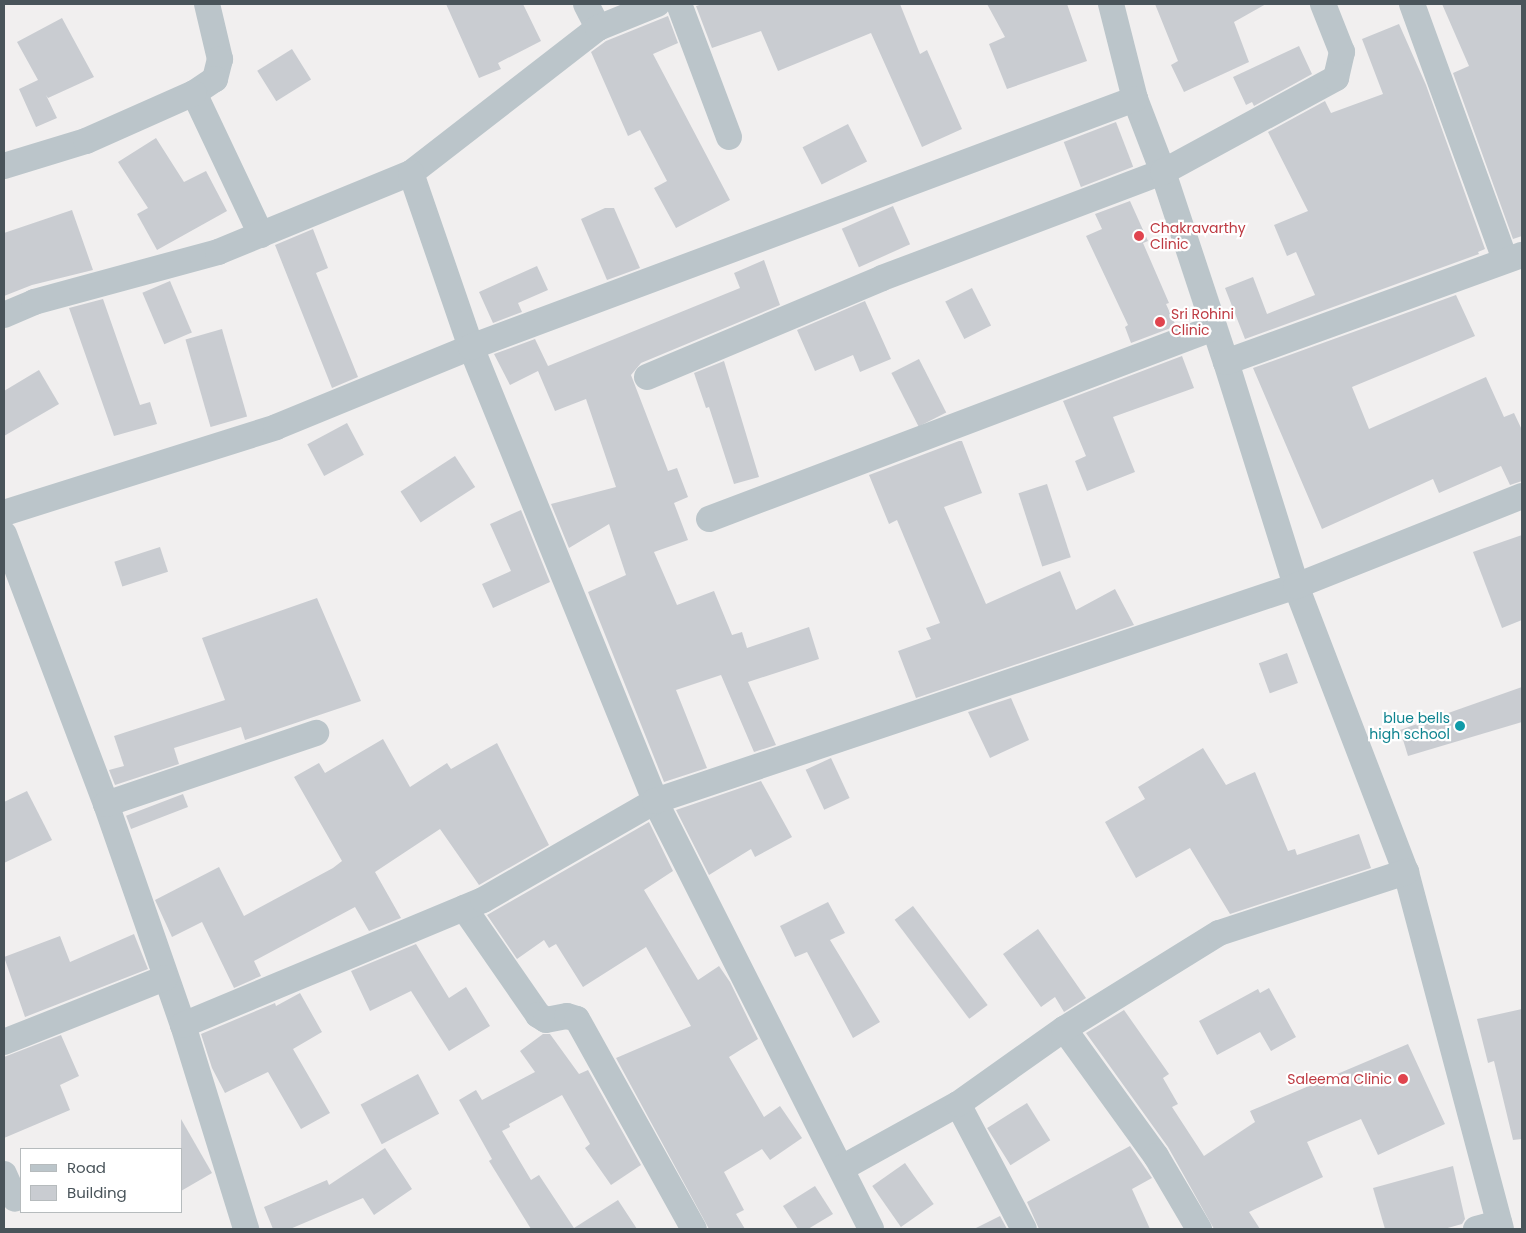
<!DOCTYPE html>
<html>
<head>
<meta charset="utf-8">
<style>
	body { margin:0 }
	#map { position:relative; width:1526px; height:1233px; overflow:hidden; background:#f1efef; font-family:Poppins,sans-serif }
	div>[style] { position:absolute }
	[style*='--x'] { left:calc(var(--x)*1px); top:calc(var(--y)*1px); width:calc(var(--w)*1px); rotate:calc(var(--a)*1deg) }
	.building>* { inset:0; background:#c9ccd1; transform-origin:0 0 }
	.minor>* { height:26px; margin:-13px; padding:0 13px; transform-origin:13px; border-radius:13px; background:#bbc5ca }
	.dots>* { width:14px; height:14px; translate:-50% -50%; box-sizing:border-box; border:2px solid #fff; border-radius:50% }
	span { translate:-50% -50%; white-space:nowrap; text-align:center; line-height:1.15; -webkit-text-stroke:4.5px #fff; paint-order:stroke }
	.health-label { font-size:14px; color:#be3a42 }
	.left { translate:0 -50%; text-align:left }
	.right { translate:-100% -50%; text-align:right }
	.culture-label { font-size:14px; color:#0d838f }
	.frame { position:absolute; inset:0; border:5px solid #49545a; pointer-events:none }
	.legend { position:absolute; left:20px; top:1148px; width:162px; height:65px; box-sizing:border-box; background:#fff; border:1px solid #b6bbbd; margin:0; padding:6px 9px; list-style:none; font-size:15px; color:#49545a }
	.legend li { display:flex; align-items:center; gap:10px; height:25px }
	.legend b { width:25px; border:1px solid #b6bbbd }
</style>
</head>
<body>
<div id="map">
	<div class="building">
		<i style="clip-path:polygon(446px 4px,523px 4px,541px 41px,498px 63px,501px 69px,479px 78px)"></i>
		<i style="clip-path:polygon(703px 4px,900px 4px,920px 54px,927px 50px,962px 129px,922px 147px,871px 33px,778px 71px,761px 31px,712px 48px,696px 6px)"></i>
		<i style="clip-path:polygon(987px 4px,1067px 4px,1087px 61px,1007px 89px,989px 44px,1005px 37px)"></i>
		<i style="clip-path:polygon(1155px 4px,1266px 4px,1234px 22px,1249px 62px,1184px 92px,1171px 65px,1178px 61px)"></i>
		<i style="clip-path:polygon(1442px 4px,1522px 4px,1522px 236px,1513px 239px,1453px 73px,1469px 66px)"></i>
		<i style="clip-path:polygon(668px 16px,678px 43px,653px 54px,730px 200px,676px 228px,654px 188px,667px 181px,640px 130px,628px 136px,591px 52px,606px 41px)"></i>
		<i style="clip-path:polygon(62px 18px,94px 77px,48px 98px,46px 95px,57px 118px,36px 127px,19px 89px,38px 80px,17px 42px)"></i>
		<i style="clip-path:polygon(1399px 24px,1426px 85px,1485px 249px,1478px 252px,1479px 254px,1245px 339px,1225px 288px,1253px 277px,1267px 314px,1315px 295px,1296px 252px,1287px 256px,1274px 225px,1308px 211px,1268px 132px,1325px 101px,1331px 113px,1383px 94px,1362px 39px)"></i>
		<i style="clip-path:polygon(1299px 46px,1312px 74px,1254px 106px,1252px 102px,1246px 105px,1233px 77px)"></i>
		<i style="left:292px;top:49px;width:36px;height:41px;rotate:58deg"></i>
		<i style="left:1116px;top:122px;width:48px;height:56px;rotate:69deg"></i>
		<i style="left:848px;top:124px;width:42px;height:51px;rotate:63deg"></i>
		<i style="clip-path:polygon(156px 138px,184px 182px,206px 171px,227px 211px,157px 250px,137px 214px,148px 208px,118px 162px)"></i>
		<i style="clip-path:polygon(1130px 201px,1148px 241px,1143px 243px,1169px 303px,1166px 304px,1176px 326px,1131px 343px,1125px 327px,1128px 325px,1086px 236px,1102px 229px,1095px 214px)"></i>
		<i style="left:893px;top:206px;width:42px;height:56px;rotate:66deg"></i>
		<i style="clip-path:polygon(605px 208px,614px 208px,640px 268px,607px 280px,581px 219px)"></i>
		<i style="clip-path:polygon(72px 210px,93px 270px,32px 285px,4px 296px,4px 233px)"></i>
		<i style="clip-path:polygon(313px 229px,328px 268px,316px 273px,358px 377px,332px 388px,275px 245px)"></i>
		<i style="clip-path:polygon(764px 260px,780px 305px,641px 363px,631px 375px,668px 471px,677px 468px,688px 497px,674px 503px,688px 540px,654px 552px,677px 605px,714px 591px,732px 635px,742px 632px,747px 648px,809px 627px,819px 659px,748px 682px,776px 745px,754px 752px,721px 675px,676px 690px,707px 768px,664px 782px,588px 592px,626px 575px,609px 524px,569px 548px,551px 504px,616px 487px,586px 399px,555px 411px,538px 371px,510px 385px,494px 354px,535px 339px,548px 366px,740px 288px,734px 273px)"></i>
		<i style="clip-path:polygon(537px 266px,548px 290px,518px 303px,522px 312px,493px 323px,479px 292px)"></i>
		<i style="left:170px;top:281px;width:56px;height:30px;rotate:67deg"></i>
		<i style="left:972px;top:288px;width:42px;height:30px;rotate:63deg"></i>
		<i style="clip-path:polygon(1456px 295px,1475px 336px,1352px 387px,1369px 429px,1486px 377px,1504px 417px,1514px 413px,1522px 430px,1522px 481px,1510px 485px,1501px 466px,1439px 493px,1433px 479px,1322px 529px,1253px 368px)"></i>
		<i style="clip-path:polygon(103px 299px,140px 405px,150px 402px,157px 424px,114px 436px,69px 308px)"></i>
		<i style="clip-path:polygon(865px 301px,891px 359px,860px 372px,853px 355px,815px 371px,797px 330px)"></i>
		<i style="left:222px;top:329px;width:91px;height:38px;rotate:74deg"></i>
		<i style="clip-path:polygon(1182px 356px,1194px 388px,1113px 417px,1135px 472px,1087px 491px,1075px 461px,1086px 456px,1063px 401px)"></i>
		<i style="left:919px;top:359px;width:60px;height:31px;rotate:63deg"></i>
		<i style="clip-path:polygon(724px 361px,759px 477px,734px 484px,709px 407px,706px 408px,694px 373px)"></i>
		<i style="clip-path:polygon(39px 370px,59px 404px,4px 436px,4px 391px)"></i>
		<i style="left:347px;top:423px;width:36px;height:45px;rotate:62deg"></i>
		<i style="clip-path:polygon(959px 441px,962px 441px,982px 493px,944px 507px,986px 604px,1060px 571px,1076px 610px,1115px 589px,1134px 625px,916px 698px,898px 651px,931px 639px,926px 628px,940px 623px,897px 520px,889px 524px,869px 475px)"></i>
		<i style="left:455px;top:456px;width:37px;height:65px;rotate:57deg"></i>
		<i style="left:1047px;top:484px;width:77px;height:30px;rotate:72deg"></i>
		<i style="clip-path:polygon(521px 510px,550px 582px,493px 608px,482px 584px,511px 571px,490px 524px)"></i>
		<i style="clip-path:polygon(1522px 535px,1522px 620px,1502px 628px,1473px 552px)"></i>
		<i style="left:160px;top:547px;width:26px;height:48px;rotate:72deg"></i>
		<i style="clip-path:polygon(317px 598px,361px 701px,245px 740px,241px 727px,174px 748px,179px 764px,115px 785px,109px 770px,124px 766px,114px 736px,225px 700px,202px 638px)"></i>
		<i style="left:1287px;top:653px;width:32px;height:30px;rotate:70deg"></i>
		<i style="clip-path:polygon(1522px 687px,1522px 722px,1408px 756px,1400px 730px)"></i>
		<i style="clip-path:polygon(1011px 698px,1029px 740px,990px 758px,968px 712px)"></i>
		<i style="clip-path:polygon(383px 739px,410px 787px,447px 763px,451px 769px,497px 743px,549px 845px,479px 885px,440px 829px,375px 872px,401px 918px,369px 931px,355px 907px,254px 961px,261px 976px,234px 988px,202px 922px,172px 937px,155px 900px,219px 867px,244px 916px,333px 868px,342px 861px,294px 777px,319px 763px,325px 773px)"></i>
		<i style="clip-path:polygon(1203px 748px,1226px 785px,1255px 772px,1288px 851px,1295px 849px,1297px 855px,1359px 834px,1371px 868px,1230px 914px,1190px 848px,1136px 878px,1105px 822px,1145px 799px,1138px 787px)"></i>
		<i style="left:831px;top:758px;width:44px;height:28px;rotate:65deg"></i>
		<i style="clip-path:polygon(761px 781px,792px 837px,755px 857px,751px 849px,709px 875px,676px 810px)"></i>
		<i style="clip-path:polygon(27px 791px,52px 840px,4px 863px,4px 802px)"></i>
		<i style="left:183px;top:794px;width:14px;height:61px;rotate:69deg"></i>
		<i style="clip-path:polygon(649px 822px,673px 871px,644px 890px,698px 980px,719px 966px,730px 982px,758px 1039px,729px 1057px,764px 1117px,780px 1106px,802px 1138px,770px 1160px,762px 1149px,724px 1172px,744px 1210px,736px 1214px,745px 1229px,709px 1229px,616px 1058px,691px 1026px,646px 947px,583px 987px,556px 944px,549px 948px,544px 940px,517px 959px,487px 915px)"></i>
		<i style="clip-path:polygon(828px 902px,845px 933px,830px 940px,880px 1022px,853px 1038px,807px 952px,795px 957px,780px 926px)"></i>
		<i style="left:913px;top:906px;width:124px;height:23px;rotate:53deg"></i>
		<i style="clip-path:polygon(1038px 929px,1086px 998px,1064px 1012px,1055px 997px,1041px 1007px,1003px 954px)"></i>
		<i style="clip-path:polygon(134px 934px,148px 969px,25px 1017px,4px 957px,60px 936px,70px 962px)"></i>
		<i style="clip-path:polygon(416px 944px,449px 998px,466px 987px,490px 1026px,449px 1051px,411px 991px,370px 1011px,351px 971px)"></i>
		<i style="clip-path:polygon(1269px 988px,1296px 1037px,1271px 1051px,1260px 1032px,1217px 1055px,1199px 1021px,1258px 989px,1260px 993px)"></i>
		<i style="clip-path:polygon(300px 993px,322px 1032px,293px 1049px,330px 1113px,301px 1129px,268px 1072px,225px 1093px,212px 1068px,201px 1034px,275px 1003px,276px 1006px)"></i>
		<i style="clip-path:polygon(1522px 1009px,1522px 1139px,1513px 1140px,1494px 1061px,1488px 1063px,1477px 1019px)"></i>
		<i style="clip-path:polygon(1124px 1010px,1169px 1074px,1163px 1078px,1178px 1104px,1172px 1107px,1204px 1156px,1255px 1122px,1250px 1111px,1408px 1044px,1445px 1124px,1378px 1155px,1361px 1119px,1307px 1142px,1323px 1177px,1249px 1212px,1260px 1229px,1214px 1229px,1168px 1147px,1086px 1033px)"></i>
		<i style="clip-path:polygon(543px 1034px,550px 1034px,579px 1074px,588px 1070px,641px 1165px,611px 1185px,585px 1148px,590px 1144px,562px 1095px,509px 1124px,510px 1127px,502px 1131px,531px 1180px,539px 1175px,574px 1228px,618px 1200px,637px 1229px,531px 1229px,489px 1161px,492px 1159px,459px 1100px,476px 1090px,482px 1100px,535px 1072px,520px 1051px)"></i>
		<i style="clip-path:polygon(61px 1035px,79px 1076px,60px 1085px,70px 1110px,4px 1138px,4px 1057px)"></i>
		<i style="left:418px;top:1074px;width:45px;height:65px;rotate:62deg"></i>
		<i style="left:1027px;top:1103px;width:44px;height:47px;rotate:58deg"></i>
		<i style="clip-path:polygon(181px 1119px,212px 1173px,181px 1191px)"></i>
		<i style="clip-path:polygon(1130px 1146px,1152px 1178px,1132px 1189px,1150px 1229px,1039px 1229px,1027px 1202px)"></i>
		<i style="clip-path:polygon(385px 1148px,412px 1189px,374px 1215px,363px 1198px,290px 1229px,273px 1229px,264px 1207px,327px 1180px,329px 1185px)"></i>
		<i style="left:905px;top:1163px;width:50px;height:40px;rotate:55deg"></i>
		<i style="clip-path:polygon(1453px 1166px,1465px 1219px,1462px 1224px,1444px 1229px,1385px 1229px,1373px 1188px)"></i>
		<i style="clip-path:polygon(815px 1186px,833px 1214px,808px 1229px,798px 1229px,783px 1206px)"></i>
		<i style="clip-path:polygon(1000px 1216px,1007px 1229px,974px 1229px)"></i>
	</div>
	<div class="minor">
		<i style="--x:207;--y:4;--w:57;--a:76.7"></i>
		<i style="--x:220;--y:59;--w:21;--a:104"></i>
		<i style="--x:215;--y:79;--w:25;--a:146"></i>
		<i style="--x:194;--y:93;--w:157;--a:64.7"></i>
		<i style="--x:586;--y:4;--w:27;--a:63"></i>
		<i style="--x:679;--y:4;--w:142;--a:69.4"></i>
		<i style="--x:1111;--y:4;--w:98;--a:75.8"></i>
		<i style="--x:1135;--y:99;--w:78;--a:69"></i>
		<i style="--x:1163;--y:172;--w:200;--a:71.7"></i>
		<i style="--x:1226;--y:362;--w:235;--a:72.6"></i>
		<i style="--x:1296;--y:586;--w:306;--a:69"></i>
		<i style="--x:1406;--y:872;--w:369;--a:75.1"></i>
		<i style="--x:1412;--y:4;--w:272;--a:70"></i>
		<i style="--x:4;--y:166;--w:86;--a:-17"></i>
		<i style="--x:86;--y:141;--w:118;--a:-24"></i>
		<i style="--x:411;--y:173;--w:237;--a:-37.8"></i>
		<i style="--x:598;--y:28;--w:64;--a:-22.1"></i>
		<i style="--x:4;--y:315;--w:33;--a:-23"></i>
		<i style="--x:34;--y:302;--w:191;--a:-15.2"></i>
		<i style="--x:218;--y:252;--w:209;--a:-22.3"></i>
		<i style="--x:411;--y:173;--w:184;--a:71"></i>
		<i style="--x:471;--y:347;--w:490;--a:67.9"></i>
		<i style="--x:655;--y:801;--w:479;--a:63.2"></i>
		<i style="--x:1226;--y:362;--w:315;--a:-19.9"></i>
		<i style="--x:647;--y:377;--w:255;--a:-22.8"></i>
		<i style="--x:882;--y:278;--w:300;--a:-20.7"></i>
		<i style="--x:1163;--y:172;--w:197;--a:-28.5"></i>
		<i style="--x:1336;--y:78;--w:27;--a:-77"></i>
		<i style="--x:1342;--y:52;--w:52;--a:-111.6"></i>
		<i style="--x:4;--y:513;--w:285;--a:-17.5"></i>
		<i style="--x:276;--y:427;--w:211;--a:-22.3"></i>
		<i style="--x:471;--y:347;--w:709;--a:-20.48"></i>
		<i style="--x:709;--y:519;--w:540;--a:-20.72"></i>
		<i style="--x:4;--y:534;--w:289;--a:69.3"></i>
		<i style="--x:106;--y:804;--w:234;--a:70.8"></i>
		<i style="--x:183;--y:1025;--w:214;--a:72.8"></i>
		<i style="--x:106;--y:804;--w:222;--a:-18.7"></i>
		<i style="--x:464;--y:908;--w:130;--a:55.3"></i>
		<i style="--x:538;--y:1015;--w:9;--a:32"></i>
		<i style="--x:546;--y:1020;--w:21;--a:-11"></i>
		<i style="--x:567;--y:1016;--w:10;--a:17"></i>
		<i style="--x:577;--y:1019;--w:240;--a:60.9"></i>
		<i style="--x:183;--y:1025;--w:325;--a:-22.6"></i>
		<i style="--x:483;--y:900;--w:198;--a:-29.9"></i>
		<i style="--x:655;--y:801;--w:676;--a:-18.54"></i>
		<i style="--x:1296;--y:586;--w:243;--a:-21.7"></i>
		<i style="--x:1064;--y:1029;--w:157;--a:54.1"></i>
		<i style="--x:1156;--y:1156;--w:85;--a:59.5"></i>
		<i style="--x:4;--y:1042;--w:173;--a:-21.7"></i>
		<i style="--x:958;--y:1104;--w:141;--a:62.2"></i>
		<i style="--x:842;--y:1168;--w:132;--a:-28.9"></i>
		<i style="--x:958;--y:1104;--w:130;--a:-35.3"></i>
		<i style="--x:1064;--y:1029;--w:182;--a:-31.8"></i>
		<i style="--x:1219;--y:933;--w:197;--a:-18.1"></i>
		<i style="--x:4;--y:1174;--w:27;--a:66"></i>
		<i style="--x:1476;--y:1229;--w:24;--a:-15"></i>
	</div>
	<div class="dots">
		<i style="left:1139px;top:236px;background:#e0444e"></i>
		<i style="left:1160px;top:322px;background:#e0444e"></i>
		<i style="left:1460px;top:726px;background:#0f9aa8"></i>
		<i style="left:1403px;top:1079px;background:#e0444e"></i>
	</div>
	<div class="health-label">
		<span class="left" style="left:1150px;top:236px">Chakravarthy<br>Clinic</span>
		<span class="left" style="left:1171px;top:322px">Sri Rohini<br>Clinic</span>
		<span class="right" style="left:1392px;top:1079px">Saleema Clinic</span>
	</div>
	<div class="culture-label">
		<span class="right" style="left:1450px;top:726px">blue bells<br>high school</span>
	</div>
	<div class="frame"></div>
	<ul class="legend">
	<li><b style="height:6px;background:#bbc5ca"></b>Road</li>
	<li><b style="height:14px;background:#c9ccd1"></b>Building</li>
	</ul>
</div>
</body>
</html>
